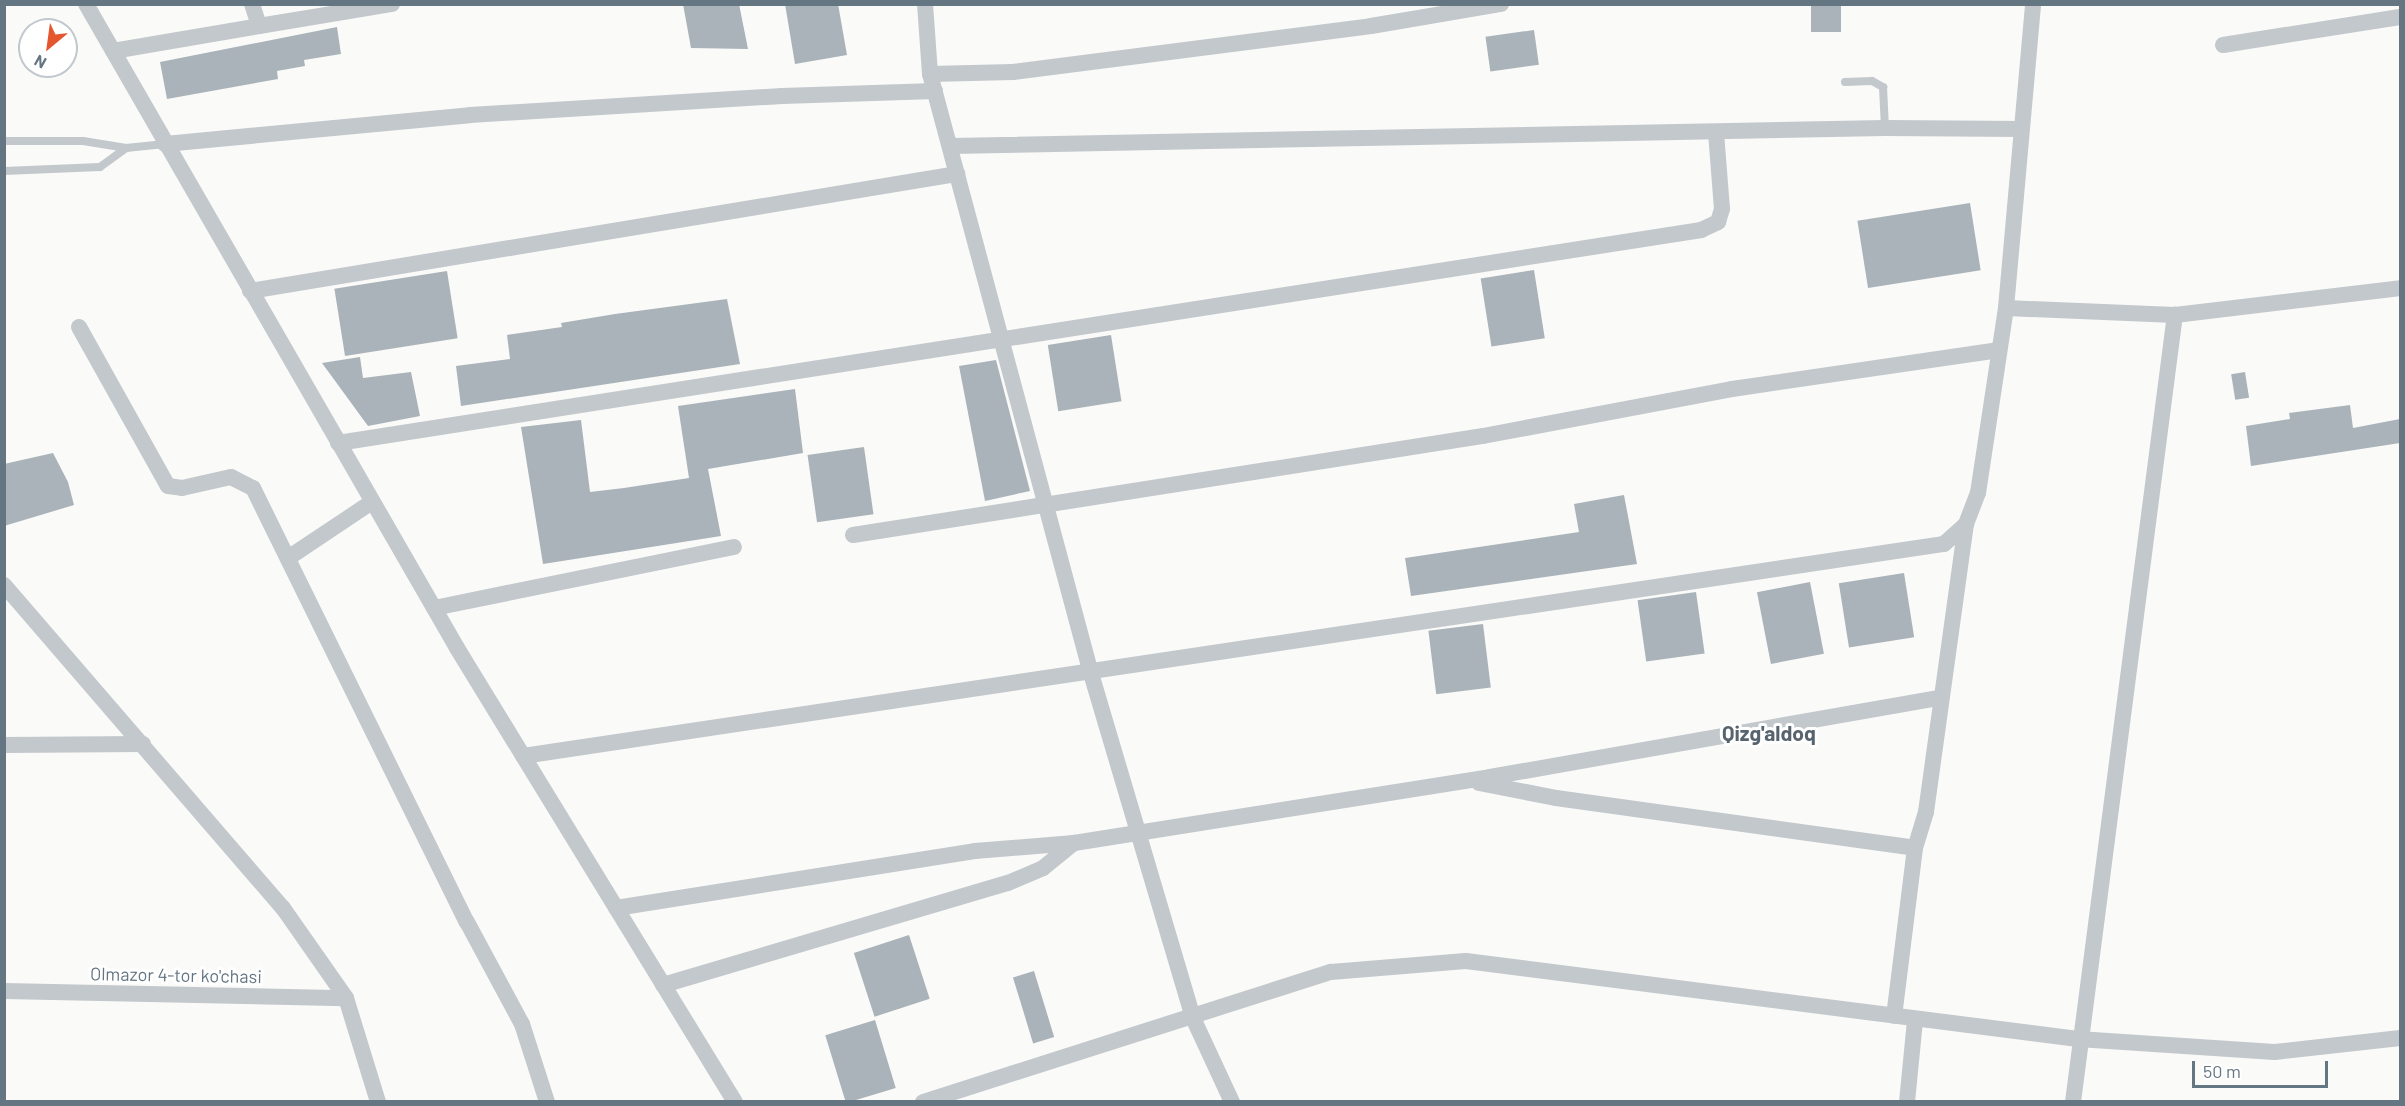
<!DOCTYPE html>
<html>
<head>
<meta charset="utf-8">
<style>
	body { margin:0 }
	#map { position:relative; width:2405px; height:1106px; overflow:hidden; background:#fafaf8; font-family:Barlow,sans-serif }
	div>[style] { position:absolute }
	[style*='--x'] { left:calc(var(--x)*1px); top:calc(var(--y)*1px); width:calc(var(--w)*1px); rotate:calc(var(--a)*1deg) }
	.building>* { inset:0; background:#aab3b9; transform-origin:0 0 }
	.service>* { height:8px; margin:-4px; padding:0 4px; transform-origin:4px; border-radius:4px; background:#c3c8cc }
	.minor>* { height:16px; margin:-8px; padding:0 8px; transform-origin:8px; border-radius:8px; background:#c3c8cc }
	span { translate:-50% -50%; white-space:nowrap; text-align:center; line-height:1.15; -webkit-text-stroke:6px #fff; paint-order:stroke }
	.street-label { font-size:18px; color:#657683 }
	.quarter-label { font-size:21px; color:#57646e; font-weight:700 }
	.frame { position:absolute; inset:0; border:6px solid #657683; pointer-events:none }
	.north { position:absolute; left:18px; top:18px; width:60px; height:60px; box-sizing:border-box; background:#fff; border:2px solid #c1c8cd; border-radius:50%; rotate:209deg; font-size:16px; font-weight:700; line-height:24px; text-align:center; color:#657683 }
	.north::after { content:''; display:block; margin:auto; width:21px; height:27px; background:#e4572e; clip-path:polygon(50% 0,100% 100%,50% 72%,0 100%) }
	.scale { position:absolute; left:2192px; top:1061px; width:136px; height:27px; box-sizing:border-box; border:3px solid #657683; border-top:0; padding-left:8px; font-size:18px; line-height:21px; white-space:nowrap; color:#657683; -webkit-text-stroke:4px #fff; paint-order:stroke }
</style>
</head>
<body>
<div id="map">
	<div class="building">
		<i style="clip-path:polygon(683px 4px,739px 4px,748px 49px,691px 48px)"></i>
		<i style="clip-path:polygon(785px 4px,838px 4px,847px 55px,795px 64px)"></i>
		<i style="left:1811px;top:4px;width:30px;height:28px"></i>
		<i style="clip-path:polygon(337px 27px,341px 54px,304px 60px,305px 66px,277px 71px,278px 79px,167px 99px,160px 62px)"></i>
		<i style="left:1534px;top:30px;width:35px;height:49px;rotate:82deg"></i>
		<i style="left:1970px;top:203px;width:68px;height:114px;rotate:81deg"></i>
		<i style="left:1534px;top:270px;width:69px;height:54px;rotate:81deg"></i>
		<i style="left:447px;top:271px;width:68px;height:114px;rotate:81deg"></i>
		<i style="clip-path:polygon(727px 299px,740px 364px,461px 406px,456px 366px,510px 359px,507px 335px,562px 327px,561px 323px,615px 314px)"></i>
		<i style="left:1111px;top:335px;width:67px;height:64px;rotate:81deg"></i>
		<i style="clip-path:polygon(360px 357px,363px 378px,411px 372px,420px 416px,368px 426px,322px 363px)"></i>
		<i style="clip-path:polygon(996px 360px,1030px 491px,985px 501px,959px 366px)"></i>
		<i style="left:2245px;top:372px;width:26px;height:14px;rotate:81deg"></i>
		<i style="clip-path:polygon(795px 389px,803px 453px,708px 469px,721px 536px,543px 564px,521px 427px,581px 420px,590px 492px,624px 488px,689px 478px,678px 406px)"></i>
		<i style="clip-path:polygon(2350px 405px,2353px 428px,2400px 419px,2400px 443px,2251px 466px,2246px 426px,2290px 419px,2289px 413px)"></i>
		<i style="left:864px;top:447px;width:68px;height:57px;rotate:82deg"></i>
		<i style="clip-path:polygon(53px 453px,68px 482px,74px 505px,4px 526px,4px 464px)"></i>
		<i style="clip-path:polygon(1624px 495px,1637px 564px,1411px 596px,1405px 558px,1579px 532px,1574px 504px)"></i>
		<i style="left:1904px;top:573px;width:65px;height:66px;rotate:81deg"></i>
		<i style="left:1810px;top:582px;width:73px;height:54px;rotate:79deg"></i>
		<i style="left:1696px;top:592px;width:62px;height:59px;rotate:82deg"></i>
		<i style="left:1483px;top:624px;width:64px;height:55px;rotate:83deg"></i>
		<i style="left:909px;top:935px;width:67px;height:58px;rotate:72deg"></i>
		<i style="left:1034px;top:971px;width:69px;height:22px;rotate:73deg"></i>
		<i style="left:875px;top:1020px;width:71px;height:52px;rotate:73deg"></i>
	</div>
	<div class="service">
		<i style="--x:1845;--y:82;--w:27;--a:-2"></i>
		<i style="--x:1872;--y:81;--w:13;--a:29"></i>
		<i style="--x:1883;--y:87;--w:41;--a:87.2"></i>
		<i style="--x:4;--y:141;--w:79;--a:0"></i>
		<i style="--x:83;--y:141;--w:44;--a:9.2"></i>
		<i style="--x:126;--y:148;--w:39;--a:-6"></i>
		<i style="--x:4;--y:171;--w:96;--a:-2.4"></i>
		<i style="--x:100;--y:167;--w:32;--a:-36"></i>
	</div>
	<div class="minor">
		<i style="--x:86;--y:4;--w:743;--a:60.05"></i>
		<i style="--x:457;--y:648;--w:532;--a:58.52"></i>
		<i style="--x:252;--y:4;--w:23;--a:72"></i>
		<i style="--x:259;--y:26;--w:135;--a:-9.4"></i>
		<i style="--x:925;--y:4;--w:70;--a:85.9"></i>
		<i style="--x:930;--y:74;--w:617;--a:74.97"></i>
		<i style="--x:1090;--y:670;--w:363;--a:73.5"></i>
		<i style="--x:1193;--y:1018;--w:93;--a:65.1"></i>
		<i style="--x:2223;--y:45;--w:179;--a:-9"></i>
		<i style="--x:113;--y:51;--w:148;--a:-9.7"></i>
		<i style="--x:930;--y:74;--w:83;--a:-1.4"></i>
		<i style="--x:1013;--y:72;--w:361;--a:-7.3"></i>
		<i style="--x:1371;--y:26;--w:132;--a:-9.6"></i>
		<i style="--x:165;--y:144;--w:306;--a:-5.4"></i>
		<i style="--x:470;--y:115;--w:313;--a:-3.5"></i>
		<i style="--x:782;--y:96;--w:153;--a:-1.9"></i>
		<i style="--x:950;--y:146;--w:935;--a:-1.1"></i>
		<i style="--x:1885;--y:128;--w:136;--a:0.4"></i>
		<i style="--x:250;--y:291;--w:717;--a:-9.4"></i>
		<i style="--x:2006;--y:308;--w:305;--a:-84.9"></i>
		<i style="--x:79;--y:327;--w:182;--a:60.8"></i>
		<i style="--x:168;--y:486;--w:14;--a:8"></i>
		<i style="--x:182;--y:488;--w:50;--a:-12.7"></i>
		<i style="--x:231;--y:477;--w:25;--a:27"></i>
		<i style="--x:253;--y:488;--w:484;--a:63.8"></i>
		<i style="--x:467;--y:922;--w:116;--a:61.7"></i>
		<i style="--x:522;--y:1024;--w:82;--a:72.2"></i>
		<i style="--x:338;--y:443;--w:1380;--a:-8.88"></i>
		<i style="--x:1701;--y:230;--w:19;--a:-25"></i>
		<i style="--x:1718;--y:222;--w:14;--a:-73"></i>
		<i style="--x:1722;--y:209;--w:77;--a:-94.5"></i>
		<i style="--x:853;--y:535;--w:638;--a:-8.93"></i>
		<i style="--x:1483;--y:436;--w:253;--a:-10.7"></i>
		<i style="--x:1732;--y:389;--w:270;--a:-8.3"></i>
		<i style="--x:288;--y:558;--w:101;--a:-33.7"></i>
		<i style="--x:4;--y:585;--w:427;--a:49.2"></i>
		<i style="--x:283;--y:908;--w:110;--a:55"></i>
		<i style="--x:346;--y:998;--w:109;--a:72.9"></i>
		<i style="--x:434;--y:608;--w:306;--a:-11.5"></i>
		<i style="--x:4;--y:745;--w:139;--a:-0.4"></i>
		<i style="--x:523;--y:756;--w:1437;--a:-8.49"></i>
		<i style="--x:1944;--y:544;--w:30;--a:-42"></i>
		<i style="--x:1966;--y:524;--w:33;--a:-69"></i>
		<i style="--x:1978;--y:493;--w:187;--a:-81.4"></i>
		<i style="--x:2006;--y:308;--w:169;--a:2.4"></i>
		<i style="--x:2175;--y:315;--w:227;--a:-6.8"></i>
		<i style="--x:1479;--y:783;--w:78;--a:11"></i>
		<i style="--x:1556;--y:798;--w:362;--a:7.9"></i>
		<i style="--x:1915;--y:848;--w:169;--a:97.1"></i>
		<i style="--x:1915;--y:848;--w:38;--a:-73"></i>
		<i style="--x:1926;--y:812;--w:291;--a:-82.1"></i>
		<i style="--x:616;--y:908;--w:363;--a:-9"></i>
		<i style="--x:975;--y:851;--w:99;--a:-4.6"></i>
		<i style="--x:1074;--y:843;--w:421;--a:-9"></i>
		<i style="--x:1490;--y:777;--w:456;--a:-10"></i>
		<i style="--x:663;--y:985;--w:360;--a:-16.5"></i>
		<i style="--x:1008;--y:883;--w:38;--a:-23"></i>
		<i style="--x:1043;--y:868;--w:40;--a:-39"></i>
		<i style="--x:4;--y:991;--w:342;--a:1.2"></i>
		<i style="--x:923;--y:1102;--w:428;--a:-17.7"></i>
		<i style="--x:1331;--y:972;--w:135;--a:-4.7"></i>
		<i style="--x:1466;--y:961;--w:617;--a:7.26"></i>
		<i style="--x:2078;--y:1039;--w:197;--a:3.8"></i>
		<i style="--x:2275;--y:1052;--w:126;--a:-6.4"></i>
		<i style="--x:1907;--y:1102;--w:82;--a:-84.4"></i>
		<i style="--x:2073;--y:1102;--w:794;--a:-82.62"></i>
	</div>
	<div class="street-label">
		<span style="left:176px;top:975px;rotate:1deg">Olmazor 4-tor ko'chasi</span>
	</div>
	<div class="quarter-label">
		<span style="left:1769px;top:733px">Qizg'aldoq</span>
	</div>
	<div class="frame"></div>
	<div class="north">N</div>
	<div class="scale">50 m</div>
</div>
</body>
</html>
